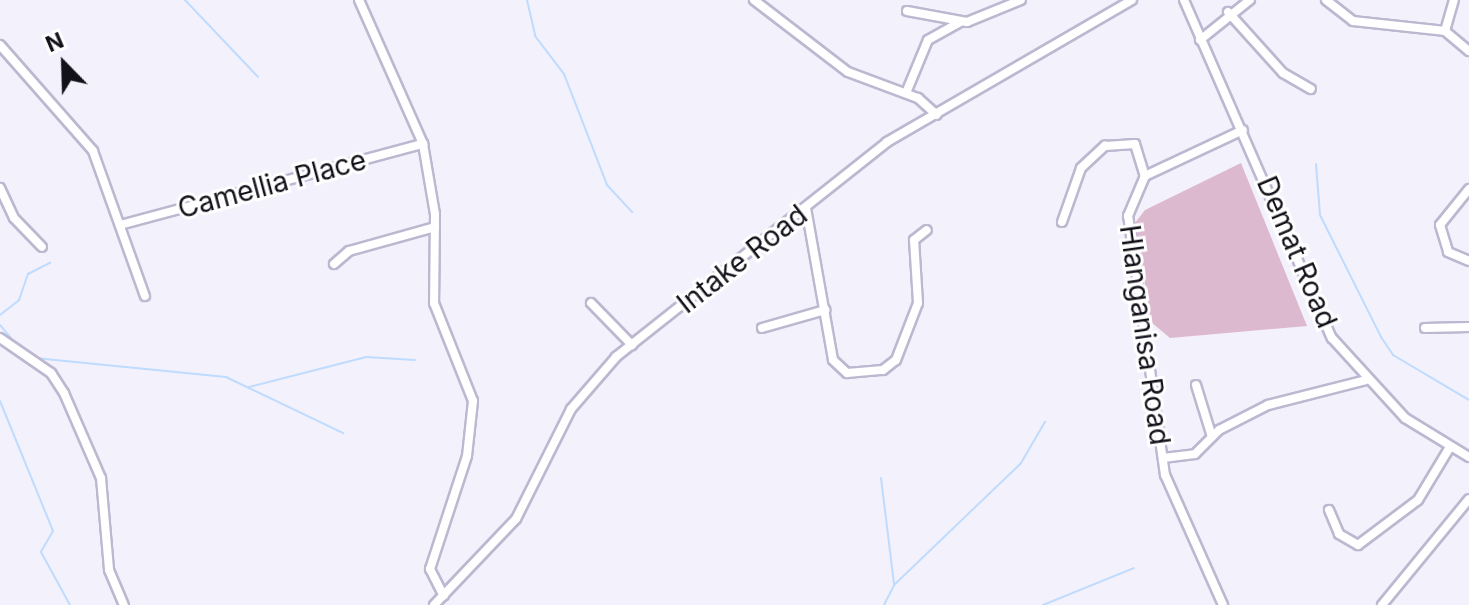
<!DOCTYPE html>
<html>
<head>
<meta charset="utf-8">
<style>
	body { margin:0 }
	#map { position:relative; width:1469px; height:605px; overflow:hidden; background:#f3f1fb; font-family:Inter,sans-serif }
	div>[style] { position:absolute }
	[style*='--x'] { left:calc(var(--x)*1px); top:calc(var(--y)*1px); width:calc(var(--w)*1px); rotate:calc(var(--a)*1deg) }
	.green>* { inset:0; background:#dcb9cf }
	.stream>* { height:2px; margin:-1px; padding:0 1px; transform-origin:1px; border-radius:1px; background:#bfdbfe }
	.roads { filter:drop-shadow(2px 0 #bdb7d0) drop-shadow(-2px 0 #bdb7d0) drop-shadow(0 2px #bdb7d0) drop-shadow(0 -2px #bdb7d0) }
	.minor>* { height:8px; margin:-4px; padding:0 4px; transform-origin:4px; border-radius:4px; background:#fff }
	span { translate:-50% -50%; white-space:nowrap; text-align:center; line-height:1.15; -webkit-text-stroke:6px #fff; paint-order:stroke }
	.street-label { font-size:28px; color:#121018 }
	.north { position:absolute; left:24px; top:24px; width:80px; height:80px; -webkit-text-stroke:6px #fff; paint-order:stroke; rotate:337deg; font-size:22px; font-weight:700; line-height:32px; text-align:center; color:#121018 }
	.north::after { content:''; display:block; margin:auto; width:28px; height:36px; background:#121018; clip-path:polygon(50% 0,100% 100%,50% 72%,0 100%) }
</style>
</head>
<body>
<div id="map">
	<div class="green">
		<i style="clip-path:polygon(1241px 163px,1307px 326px,1170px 338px,1151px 322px,1135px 223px,1145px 210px)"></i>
	</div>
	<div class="stream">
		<i style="--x:185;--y:0;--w:106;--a:46.5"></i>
		<i style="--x:527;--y:0;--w:37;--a:77"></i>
		<i style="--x:535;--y:36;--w:48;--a:52.7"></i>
		<i style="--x:564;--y:74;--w:119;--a:68.8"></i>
		<i style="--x:607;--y:185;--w:37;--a:47"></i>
		<i style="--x:1316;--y:164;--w:51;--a:85.5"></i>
		<i style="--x:1320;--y:215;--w:136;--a:63.4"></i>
		<i style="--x:1381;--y:337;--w:22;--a:56"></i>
		<i style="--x:1393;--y:355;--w:88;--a:30.6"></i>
		<i style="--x:0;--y:315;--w:24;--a:-38"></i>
		<i style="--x:19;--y:300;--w:28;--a:-71"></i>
		<i style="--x:28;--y:274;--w:25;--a:-27"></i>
		<i style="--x:0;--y:325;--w:26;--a:50"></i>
		<i style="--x:35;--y:358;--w:192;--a:5.7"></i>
		<i style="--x:226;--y:377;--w:130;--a:25.6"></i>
		<i style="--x:249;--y:387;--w:121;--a:-14.4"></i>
		<i style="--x:366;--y:357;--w:49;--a:3.5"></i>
		<i style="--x:0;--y:401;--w:140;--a:67.8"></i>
		<i style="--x:53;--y:531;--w:24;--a:120"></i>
		<i style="--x:41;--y:552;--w:60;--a:61.3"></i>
		<i style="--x:881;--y:478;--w:107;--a:83"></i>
		<i style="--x:884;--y:605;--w:22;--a:-63"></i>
		<i style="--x:894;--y:585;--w:176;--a:-43.8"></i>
		<i style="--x:1021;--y:463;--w:48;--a:-59.7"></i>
		<i style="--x:1043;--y:605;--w:98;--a:-22.1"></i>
	</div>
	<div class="roads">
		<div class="minor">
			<i style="--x:359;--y:0;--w:158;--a:66"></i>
			<i style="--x:423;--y:144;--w:71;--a:80.3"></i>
			<i style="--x:435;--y:214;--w:89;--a:90.6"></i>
			<i style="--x:434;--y:303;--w:105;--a:68.3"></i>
			<i style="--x:473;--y:401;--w:55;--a:96.2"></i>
			<i style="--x:467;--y:456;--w:119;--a:108.1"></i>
			<i style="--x:430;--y:569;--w:30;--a:63"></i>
			<i style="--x:754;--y:0;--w:118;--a:37.5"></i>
			<i style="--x:848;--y:72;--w:75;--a:20.4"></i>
			<i style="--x:918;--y:98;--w:25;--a:42"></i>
			<i style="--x:1184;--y:0;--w:369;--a:66.4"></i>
			<i style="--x:1332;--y:338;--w:108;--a:47.6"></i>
			<i style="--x:1405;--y:418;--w:75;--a:31.4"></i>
			<i style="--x:1326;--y:0;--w:34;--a:38"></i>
			<i style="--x:1353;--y:21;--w:93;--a:6.2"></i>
			<i style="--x:1445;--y:31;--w:31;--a:40"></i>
			<i style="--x:907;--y:11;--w:61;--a:10.4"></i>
			<i style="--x:967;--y:22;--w:58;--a:-22.2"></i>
			<i style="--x:1228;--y:12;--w:82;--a:48"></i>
			<i style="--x:1283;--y:73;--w:32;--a:30"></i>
			<i style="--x:1445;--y:31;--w:32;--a:-74"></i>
			<i style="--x:1200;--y:40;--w:64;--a:-38.7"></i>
			<i style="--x:0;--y:45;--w:141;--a:48.7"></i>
			<i style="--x:93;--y:151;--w:154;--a:70.3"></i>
			<i style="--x:906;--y:93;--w:57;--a:-67.5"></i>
			<i style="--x:928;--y:40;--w:38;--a:-29"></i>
			<i style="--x:0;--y:188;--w:33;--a:65"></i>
			<i style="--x:14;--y:218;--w:40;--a:46"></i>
			<i style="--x:1469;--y:189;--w:46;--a:128.9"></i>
			<i style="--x:1440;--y:225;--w:28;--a:73"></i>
			<i style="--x:1448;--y:252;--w:23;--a:23"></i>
			<i style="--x:806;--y:208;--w:154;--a:79.9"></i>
			<i style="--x:833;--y:360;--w:19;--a:43"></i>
			<i style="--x:847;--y:373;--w:36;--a:-5"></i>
			<i style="--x:883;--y:370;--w:16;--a:-38"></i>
			<i style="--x:896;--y:360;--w:61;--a:-68.9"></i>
			<i style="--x:918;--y:303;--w:63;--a:-93.6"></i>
			<i style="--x:914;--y:240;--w:16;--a:-38"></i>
			<i style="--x:1062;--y:222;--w:57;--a:-70.6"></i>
			<i style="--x:1081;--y:168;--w:33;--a:-43"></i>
			<i style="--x:1105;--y:146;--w:30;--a:-4"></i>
			<i style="--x:1135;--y:144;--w:34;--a:73"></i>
			<i style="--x:120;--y:225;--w:314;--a:-15"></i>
			<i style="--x:334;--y:264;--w:20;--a:-41"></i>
			<i style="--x:349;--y:251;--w:89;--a:-15.6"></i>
			<i style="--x:591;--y:303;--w:59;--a:45.7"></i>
			<i style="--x:762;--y:328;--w:66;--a:-15.9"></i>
			<i style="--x:1425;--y:328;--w:44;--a:-1.3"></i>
			<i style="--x:0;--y:338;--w:62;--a:34.5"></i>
			<i style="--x:51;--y:373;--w:24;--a:57"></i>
			<i style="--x:64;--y:393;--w:93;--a:66.5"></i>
			<i style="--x:101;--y:478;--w:92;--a:85"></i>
			<i style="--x:109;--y:570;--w:38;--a:67"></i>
			<i style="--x:1196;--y:385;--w:54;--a:72.9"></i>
			<i style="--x:1163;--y:458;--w:32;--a:-7"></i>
			<i style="--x:1195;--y:454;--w:34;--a:-45"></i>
			<i style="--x:1219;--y:430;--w:55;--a:-27"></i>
			<i style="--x:1268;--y:405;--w:101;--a:-14.3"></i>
			<i style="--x:1329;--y:510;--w:26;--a:67"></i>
			<i style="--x:1339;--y:534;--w:22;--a:30"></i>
			<i style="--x:1358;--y:545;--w:75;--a:-36.9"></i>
			<i style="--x:1418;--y:500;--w:62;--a:-58.9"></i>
			<i style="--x:434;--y:605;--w:119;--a:-46.4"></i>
			<i style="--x:516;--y:519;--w:123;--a:-63.4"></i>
			<i style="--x:571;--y:409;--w:69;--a:-49.1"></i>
			<i style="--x:616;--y:357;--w:346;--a:-38.4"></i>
			<i style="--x:887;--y:142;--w:283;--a:-30.1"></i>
			<i style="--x:1223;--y:605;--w:142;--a:-114"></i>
			<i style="--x:1165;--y:475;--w:262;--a:-98.1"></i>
			<i style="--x:1128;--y:216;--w:43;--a:-67"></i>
			<i style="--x:1145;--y:176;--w:108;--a:-25.1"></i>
			<i style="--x:1382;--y:605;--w:137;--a:-50.6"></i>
		</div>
	</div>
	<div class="street-label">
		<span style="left:272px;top:184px;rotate:-15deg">Camellia Place</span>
		<span style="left:1297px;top:252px;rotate:67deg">Demat Road</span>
		<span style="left:742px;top:259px;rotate:-38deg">Intake Road</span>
		<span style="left:1145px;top:335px;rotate:82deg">Hlanganisa Road</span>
	</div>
	<div class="north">N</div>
</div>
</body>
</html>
